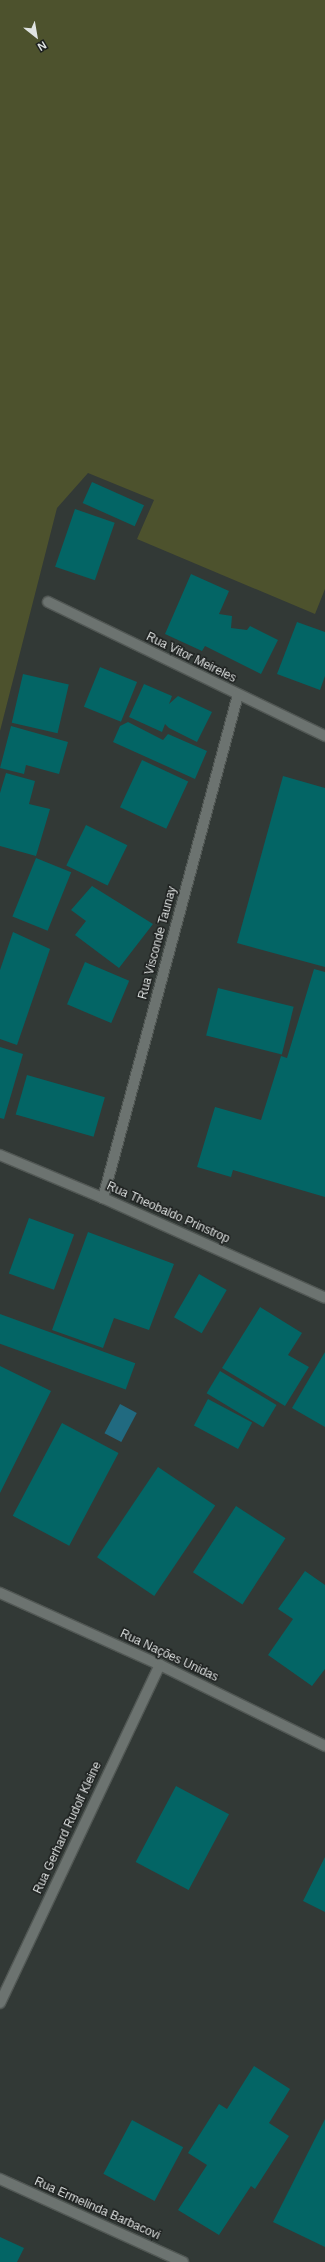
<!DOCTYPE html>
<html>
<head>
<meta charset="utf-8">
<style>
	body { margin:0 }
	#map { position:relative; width:325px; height:2262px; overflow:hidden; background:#323936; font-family:Helvetica,sans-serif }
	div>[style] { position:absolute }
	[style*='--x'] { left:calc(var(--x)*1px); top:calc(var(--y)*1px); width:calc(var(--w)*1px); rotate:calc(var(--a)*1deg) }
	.green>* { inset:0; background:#4d522d }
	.water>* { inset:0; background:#216a80; transform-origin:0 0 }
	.building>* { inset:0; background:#036565; transform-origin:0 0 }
	.roads { filter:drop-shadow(1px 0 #515754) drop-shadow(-1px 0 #515754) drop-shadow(0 1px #515754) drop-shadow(0 -1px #515754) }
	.minor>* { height:10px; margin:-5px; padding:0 5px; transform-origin:5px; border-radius:5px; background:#6c7370 }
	span { translate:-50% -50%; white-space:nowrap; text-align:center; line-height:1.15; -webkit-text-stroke:3px #1c1f1e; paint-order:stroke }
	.street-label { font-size:12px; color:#e0e4e3 }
	.north { position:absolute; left:16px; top:16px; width:40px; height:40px; -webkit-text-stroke:3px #1c1f1e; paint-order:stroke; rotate:149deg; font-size:11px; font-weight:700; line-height:16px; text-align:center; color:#e0e4e3 }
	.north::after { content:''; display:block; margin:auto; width:14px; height:18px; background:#e0e4e3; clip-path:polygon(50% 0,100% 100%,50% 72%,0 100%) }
</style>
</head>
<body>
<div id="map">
	<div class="green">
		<i style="clip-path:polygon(0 0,325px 0,325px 589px,315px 614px,137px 539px,154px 500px,88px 473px,57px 508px,0 731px)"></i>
	</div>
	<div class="water">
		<i style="left:120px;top:1404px;width:19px;height:33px;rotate:28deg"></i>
	</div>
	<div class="building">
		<i style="left:92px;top:482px;width:57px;height:23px;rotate:24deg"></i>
		<i style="left:75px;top:509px;width:42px;height:61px;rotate:19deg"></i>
		<i style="clip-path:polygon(191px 574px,229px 591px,219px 614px,232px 616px,231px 628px,247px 630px,250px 626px,278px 640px,261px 674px,205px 646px,202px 651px,165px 634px)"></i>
		<i style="clip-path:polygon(297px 622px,325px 632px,325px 676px,320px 690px,277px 674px)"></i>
		<i style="left:100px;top:667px;width:40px;height:43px;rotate:22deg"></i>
		<i style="left:23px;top:674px;width:47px;height:50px;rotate:13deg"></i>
		<i style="clip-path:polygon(144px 684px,172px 696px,169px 704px,178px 696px,212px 712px,197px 742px,169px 728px,165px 724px,162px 732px,129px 717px)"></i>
		<i style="clip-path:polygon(128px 722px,163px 740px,168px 734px,207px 751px,195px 779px,113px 742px,120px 726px)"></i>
		<i style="clip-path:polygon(11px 726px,68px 742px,59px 774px,26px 765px,24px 774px,0 768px)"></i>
		<i style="left:142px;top:760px;width:51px;height:52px;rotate:25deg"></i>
		<i style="clip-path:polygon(6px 773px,35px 781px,29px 804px,50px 809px,36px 856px,0 846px,0 793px)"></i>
		<i style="clip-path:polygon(283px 776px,325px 788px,325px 967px,237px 943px)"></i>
		<i style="left:86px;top:825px;width:46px;height:45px;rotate:26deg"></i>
		<i style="left:36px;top:858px;width:38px;height:63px;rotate:22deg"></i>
		<i style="clip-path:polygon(92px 886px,153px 924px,119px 968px,75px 935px,86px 921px,71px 910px)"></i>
		<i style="clip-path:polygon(13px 932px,50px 949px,17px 1045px,0 1039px,0 970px)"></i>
		<i style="left:85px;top:962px;width:48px;height:46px;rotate:23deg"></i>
		<i style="clip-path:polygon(314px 969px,325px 972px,325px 1197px,233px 1170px,231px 1177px,197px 1167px,215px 1107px,261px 1120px,281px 1056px,287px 1058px)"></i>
		<i style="left:218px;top:988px;width:78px;height:49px;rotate:14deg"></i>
		<i style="clip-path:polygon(0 1047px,23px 1054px,4px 1119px,0 1118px)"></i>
		<i style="left:27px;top:1075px;width:81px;height:41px;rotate:16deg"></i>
		<i style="left:29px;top:1218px;width:48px;height:59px;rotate:20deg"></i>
		<i style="clip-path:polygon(88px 1232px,174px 1264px,149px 1330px,114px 1318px,103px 1348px,52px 1330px)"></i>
		<i style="left:199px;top:1274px;width:32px;height:50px;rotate:30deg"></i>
		<i style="clip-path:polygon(260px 1307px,302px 1333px,288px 1355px,309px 1367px,285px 1406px,222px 1368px)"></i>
		<i style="left:0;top:1314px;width:144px;height:28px;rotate:20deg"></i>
		<i style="clip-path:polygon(325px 1352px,325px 1427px,292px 1408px)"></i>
		<i style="clip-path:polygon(0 1366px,51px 1391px,0 1493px)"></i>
		<i style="left:220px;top:1371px;width:66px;height:26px;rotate:31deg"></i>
		<i style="left:208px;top:1399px;width:50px;height:30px;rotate:28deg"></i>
		<i style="left:62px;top:1423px;width:64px;height:105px;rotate:28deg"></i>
		<i style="left:158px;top:1467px;width:69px;height:109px;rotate:34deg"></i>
		<i style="left:236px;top:1506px;width:59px;height:79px;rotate:33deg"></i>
		<i style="clip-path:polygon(305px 1571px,325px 1585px,325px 1669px,312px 1686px,268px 1655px,293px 1619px,278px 1609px)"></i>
		<i style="left:176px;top:1786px;width:60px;height:86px;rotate:28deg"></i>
		<i style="clip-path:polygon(325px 1857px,325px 1912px,303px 1901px)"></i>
		<i style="clip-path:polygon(254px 2066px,290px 2089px,269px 2123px,289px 2136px,255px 2189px,251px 2186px,219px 2235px,178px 2210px,207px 2165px,188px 2153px,219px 2104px,227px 2109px)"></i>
		<i style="clip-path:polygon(325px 2119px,325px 2247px,273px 2222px)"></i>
		<i style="left:132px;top:2120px;width:58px;height:61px;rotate:28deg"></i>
		<i style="clip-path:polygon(0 2237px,24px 2248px,17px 2262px,0 2262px)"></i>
	</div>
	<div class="roads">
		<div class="minor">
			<i style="--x:48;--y:602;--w:308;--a:25.8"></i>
			<i style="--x:0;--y:1155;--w:112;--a:22.7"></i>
			<i style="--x:103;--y:1198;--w:243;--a:24.2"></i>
			<i style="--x:103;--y:1198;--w:521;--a:-74.98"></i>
			<i style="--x:0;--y:1593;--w:175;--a:24.2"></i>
			<i style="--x:160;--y:1665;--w:184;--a:26.1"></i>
			<i style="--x:0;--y:2003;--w:374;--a:-64.7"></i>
			<i style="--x:0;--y:2179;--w:201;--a:24.4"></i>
		</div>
	</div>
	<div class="street-label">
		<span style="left:191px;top:658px;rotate:26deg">Rua Vitor Meireles</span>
		<span style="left:158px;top:943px;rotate:-75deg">Rua Visconde Taunay</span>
		<span style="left:168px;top:1213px;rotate:24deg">Rua Theobaldo Prinstrop</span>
		<span style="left:169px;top:1656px;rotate:25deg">Rua Nações Unidas</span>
		<span style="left:68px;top:1828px;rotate:-65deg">Rua Gerhard Rudolf Kleine</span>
		<span style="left:97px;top:2209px;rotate:24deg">Rua Ermelinda Barbacovi</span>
	</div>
	<div class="north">N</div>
</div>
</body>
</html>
